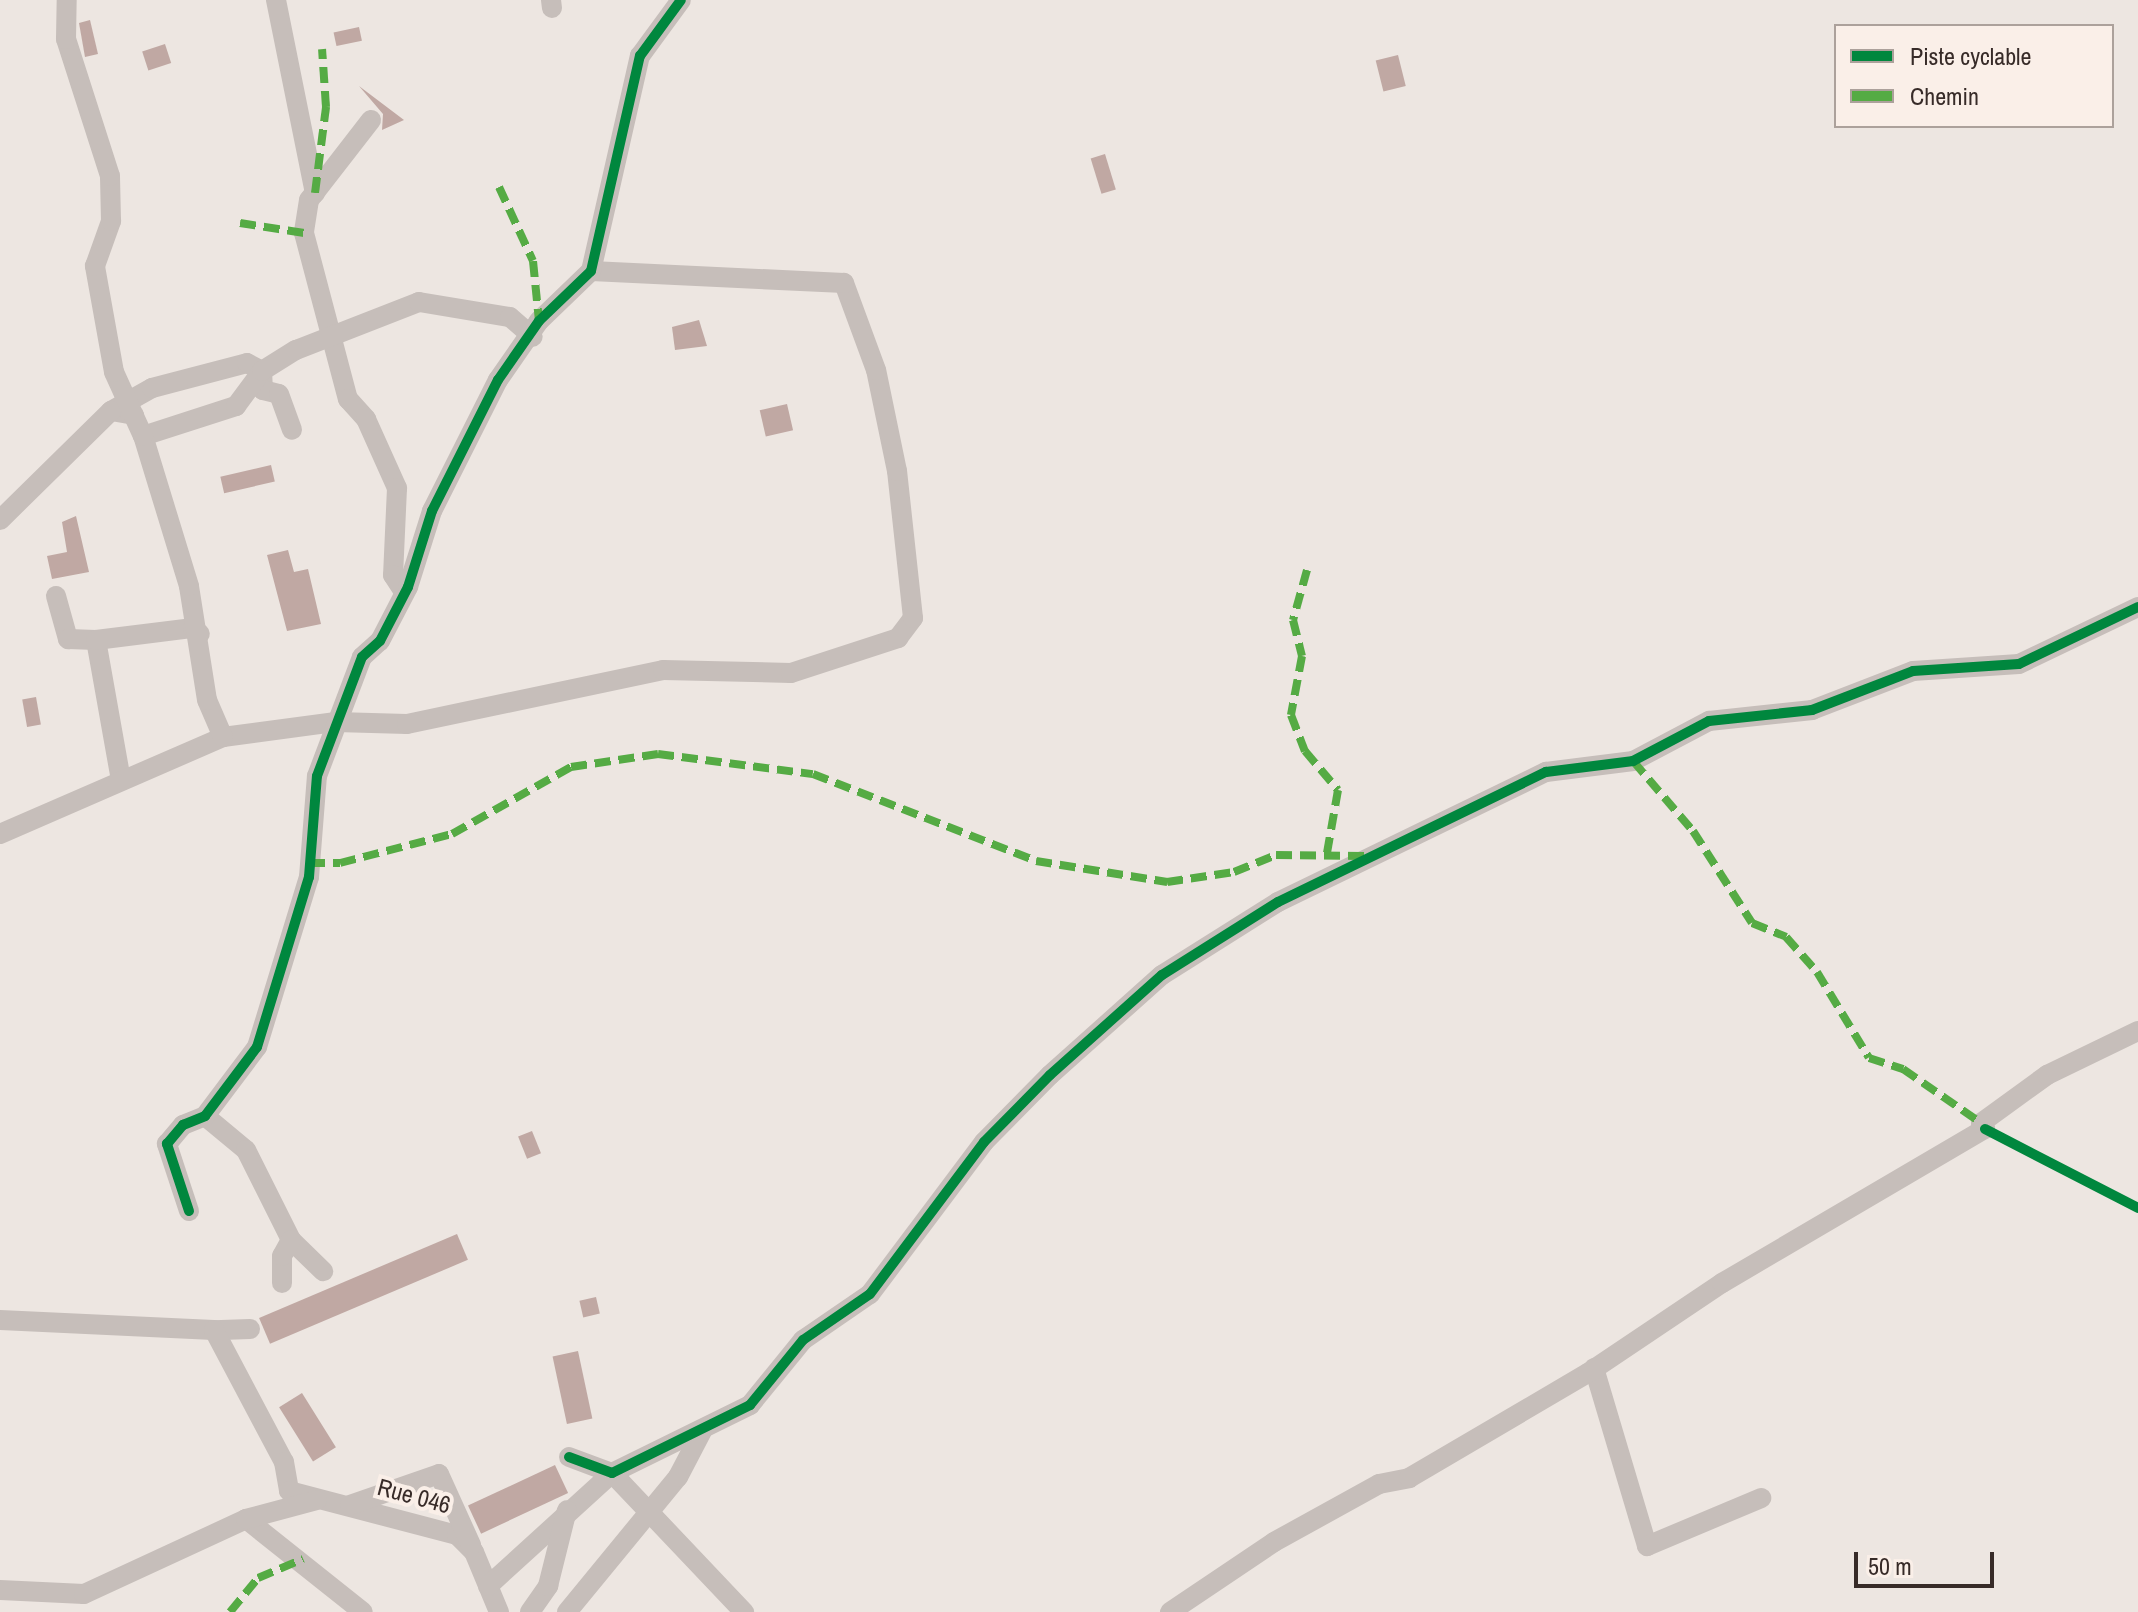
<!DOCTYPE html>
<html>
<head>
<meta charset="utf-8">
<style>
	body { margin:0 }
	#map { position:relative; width:2138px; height:1612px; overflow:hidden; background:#ede6e1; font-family:"Archivo Narrow",sans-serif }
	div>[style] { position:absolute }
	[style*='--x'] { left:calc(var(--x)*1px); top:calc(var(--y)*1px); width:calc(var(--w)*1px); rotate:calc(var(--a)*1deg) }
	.building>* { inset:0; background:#c0a8a3; transform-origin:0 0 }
	.street>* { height:20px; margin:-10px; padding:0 10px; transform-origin:10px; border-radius:10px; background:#c6beba }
	.quiet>* { height:8px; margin-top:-4px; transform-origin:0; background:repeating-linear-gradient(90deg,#55ab44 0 16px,transparent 0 24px) }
	.cycleway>* { height:10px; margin:-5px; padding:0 5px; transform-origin:5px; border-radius:5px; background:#00873e }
	span { translate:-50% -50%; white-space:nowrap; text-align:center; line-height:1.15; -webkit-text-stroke:8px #faefe8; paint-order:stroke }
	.street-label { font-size:24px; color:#372b28 }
	.legend { position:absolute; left:1834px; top:24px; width:280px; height:104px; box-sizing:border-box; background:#faefe8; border:2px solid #aca19b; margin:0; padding:10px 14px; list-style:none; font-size:24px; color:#372b28 }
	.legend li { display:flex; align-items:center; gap:16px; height:40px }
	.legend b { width:40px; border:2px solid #aca19b }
	.scale { position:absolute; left:1854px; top:1552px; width:140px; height:36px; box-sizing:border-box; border:4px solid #372b28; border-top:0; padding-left:10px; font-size:24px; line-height:28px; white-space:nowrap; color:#372b28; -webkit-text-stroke:6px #faefe8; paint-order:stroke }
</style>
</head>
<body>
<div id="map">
	<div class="building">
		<i style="clip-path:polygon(90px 20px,98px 54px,85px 57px,79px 23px)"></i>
		<i style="left:359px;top:27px;width:14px;height:26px;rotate:78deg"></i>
		<i style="left:165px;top:44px;width:20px;height:24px;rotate:72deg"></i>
		<i style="left:1398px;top:55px;width:32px;height:23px;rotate:76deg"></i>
		<i style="clip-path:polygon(359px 86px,404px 120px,382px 130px,383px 114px)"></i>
		<i style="left:1105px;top:154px;width:37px;height:15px;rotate:73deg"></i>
		<i style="clip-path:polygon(699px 320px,707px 346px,675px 350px,672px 327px)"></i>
		<i style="left:787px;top:404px;width:27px;height:28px;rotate:77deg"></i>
		<i style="left:271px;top:465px;width:17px;height:52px;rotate:77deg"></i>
		<i style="clip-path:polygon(76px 516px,89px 572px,52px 579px,47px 556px,67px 552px,62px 522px)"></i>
		<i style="clip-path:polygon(288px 550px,294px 572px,308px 569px,321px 624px,287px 631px,267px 555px)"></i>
		<i style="left:36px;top:697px;width:28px;height:14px;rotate:80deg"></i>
		<i style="left:532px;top:1131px;width:24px;height:15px;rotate:68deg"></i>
		<i style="left:457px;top:1234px;width:28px;height:215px;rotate:67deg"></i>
		<i style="left:596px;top:1297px;width:17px;height:17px;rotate:77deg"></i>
		<i style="left:578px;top:1351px;width:69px;height:26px;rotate:78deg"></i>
		<i style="left:302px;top:1393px;width:64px;height:27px;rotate:58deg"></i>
		<i style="left:555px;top:1465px;width:31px;height:96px;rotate:65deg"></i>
	</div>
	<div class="street">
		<i style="--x:276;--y:0;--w:197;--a:78.6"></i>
		<i style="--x:551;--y:0;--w:8;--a:83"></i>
		<i style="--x:371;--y:120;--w:101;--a:127.8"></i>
		<i style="--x:309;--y:200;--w:33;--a:99"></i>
		<i style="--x:304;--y:233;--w:172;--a:75.2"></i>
		<i style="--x:348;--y:399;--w:27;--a:48"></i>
		<i style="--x:366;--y:419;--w:76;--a:65.8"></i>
		<i style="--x:397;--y:488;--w:87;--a:92.6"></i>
		<i style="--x:393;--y:575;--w:20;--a:57"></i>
		<i style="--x:134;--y:415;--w:23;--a:-170"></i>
		<i style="--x:111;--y:411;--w:47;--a:-29.3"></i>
		<i style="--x:152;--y:388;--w:98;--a:-14.7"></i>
		<i style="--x:247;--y:363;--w:17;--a:28"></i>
		<i style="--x:262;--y:371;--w:19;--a:87"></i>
		<i style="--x:263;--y:390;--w:16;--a:14"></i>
		<i style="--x:279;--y:394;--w:38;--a:70"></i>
		<i style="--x:143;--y:436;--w:98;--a:-17.9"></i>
		<i style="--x:236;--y:406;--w:44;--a:-53.4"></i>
		<i style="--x:262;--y:371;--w:40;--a:-32"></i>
		<i style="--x:296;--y:350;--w:132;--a:-21.3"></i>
		<i style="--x:419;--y:302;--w:92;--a:9.4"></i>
		<i style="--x:510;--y:317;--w:30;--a:41"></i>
		<i style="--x:0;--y:520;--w:156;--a:-44.5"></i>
		<i style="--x:56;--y:596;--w:45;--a:74.4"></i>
		<i style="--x:68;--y:639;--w:28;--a:2"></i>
		<i style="--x:96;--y:640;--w:143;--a:79.9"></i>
		<i style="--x:96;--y:640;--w:98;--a:-7.1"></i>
		<i style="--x:193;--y:628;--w:9;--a:41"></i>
		<i style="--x:223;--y:737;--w:114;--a:-7.6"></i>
		<i style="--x:336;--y:722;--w:71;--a:1.6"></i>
		<i style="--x:407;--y:724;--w:262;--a:-11.9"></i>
		<i style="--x:663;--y:670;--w:128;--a:1.3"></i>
		<i style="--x:791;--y:673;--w:113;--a:-18.1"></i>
		<i style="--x:898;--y:638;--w:25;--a:-53"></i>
		<i style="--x:913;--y:618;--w:148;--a:-96.2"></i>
		<i style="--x:897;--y:471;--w:103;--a:-101.7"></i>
		<i style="--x:876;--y:370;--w:93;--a:-110.2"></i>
		<i style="--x:844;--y:283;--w:253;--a:-177.3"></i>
		<i style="--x:0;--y:834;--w:243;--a:-23.5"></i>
		<i style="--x:223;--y:737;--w:40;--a:-113.4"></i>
		<i style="--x:207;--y:700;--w:115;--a:-99"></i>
		<i style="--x:189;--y:586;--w:157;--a:-107"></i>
		<i style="--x:143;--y:436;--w:70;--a:-114.4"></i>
		<i style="--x:114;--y:372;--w:108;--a:-100.2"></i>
		<i style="--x:95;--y:266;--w:48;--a:-70.4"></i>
		<i style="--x:111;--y:221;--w:45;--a:-91.3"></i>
		<i style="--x:110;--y:176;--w:144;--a:-107.8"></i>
		<i style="--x:66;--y:39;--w:39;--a:-89"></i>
		<i style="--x:205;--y:1116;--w:53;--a:39.7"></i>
		<i style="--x:246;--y:1150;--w:101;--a:63.4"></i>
		<i style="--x:291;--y:1240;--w:45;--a:44.1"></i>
		<i style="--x:189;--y:1211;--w:71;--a:-108.2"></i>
		<i style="--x:167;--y:1144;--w:25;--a:-50"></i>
		<i style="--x:183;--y:1125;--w:24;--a:-22"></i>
		<i style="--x:205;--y:1116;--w:86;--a:-53"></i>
		<i style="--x:257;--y:1047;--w:178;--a:-73"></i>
		<i style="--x:309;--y:877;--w:101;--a:-85.5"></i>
		<i style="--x:317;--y:776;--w:127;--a:-69.3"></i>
		<i style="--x:362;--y:657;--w:24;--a:-42"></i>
		<i style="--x:380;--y:641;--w:61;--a:-62.6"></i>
		<i style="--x:408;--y:587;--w:80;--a:-72.5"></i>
		<i style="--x:432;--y:511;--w:147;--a:-63.3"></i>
		<i style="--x:498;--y:380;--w:72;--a:-55.2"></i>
		<i style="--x:539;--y:321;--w:72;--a:-43.9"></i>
		<i style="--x:591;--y:271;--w:221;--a:-77.2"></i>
		<i style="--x:640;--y:56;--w:69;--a:-53.8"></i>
		<i style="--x:282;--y:1283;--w:27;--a:-90"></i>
		<i style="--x:282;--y:1256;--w:18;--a:-61"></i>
		<i style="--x:0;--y:1320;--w:214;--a:2.7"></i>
		<i style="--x:250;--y:1329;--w:36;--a:178"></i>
		<i style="--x:214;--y:1330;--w:149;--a:62.1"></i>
		<i style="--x:284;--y:1462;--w:29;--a:80"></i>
		<i style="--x:289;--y:1491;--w:174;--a:14.7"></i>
		<i style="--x:457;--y:1535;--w:24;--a:45"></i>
		<i style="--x:474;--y:1552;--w:65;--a:67.4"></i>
		<i style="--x:1594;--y:1368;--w:186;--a:73.4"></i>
		<i style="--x:1647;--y:1546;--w:124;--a:-22.8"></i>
		<i style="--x:569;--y:1457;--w:46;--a:20.4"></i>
		<i style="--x:612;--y:1473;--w:154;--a:-26.2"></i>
		<i style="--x:750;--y:1405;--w:84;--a:-50.8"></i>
		<i style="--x:803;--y:1340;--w:81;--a:-34.5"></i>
		<i style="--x:870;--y:1294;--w:190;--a:-53.1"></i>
		<i style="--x:984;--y:1142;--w:94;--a:-45.4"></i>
		<i style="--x:1050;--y:1075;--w:150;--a:-41.8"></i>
		<i style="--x:1162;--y:975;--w:137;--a:-32.2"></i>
		<i style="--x:1278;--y:902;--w:298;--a:-25.9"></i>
		<i style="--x:1546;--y:772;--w:88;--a:-7.2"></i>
		<i style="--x:1633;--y:761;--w:86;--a:-27.8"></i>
		<i style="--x:1709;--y:721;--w:104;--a:-6.1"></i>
		<i style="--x:1812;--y:710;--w:108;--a:-21.1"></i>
		<i style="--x:1913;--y:671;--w:106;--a:-3.8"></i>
		<i style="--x:2019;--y:664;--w:132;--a:-25.6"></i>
		<i style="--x:350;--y:1505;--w:94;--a:-19.2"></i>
		<i style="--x:439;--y:1474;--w:78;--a:65.7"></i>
		<i style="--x:246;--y:1519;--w:149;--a:38.5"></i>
		<i style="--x:488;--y:1586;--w:168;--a:-42.3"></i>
		<i style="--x:612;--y:1473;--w:192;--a:46.5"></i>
		<i style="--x:0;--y:1590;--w:84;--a:2.7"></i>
		<i style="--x:84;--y:1594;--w:179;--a:-24.8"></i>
		<i style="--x:246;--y:1519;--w:73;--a:-15"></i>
		<i style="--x:530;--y:1612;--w:32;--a:-55"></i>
		<i style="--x:548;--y:1586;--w:78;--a:-76"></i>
		<i style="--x:567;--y:1612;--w:175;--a:-50.6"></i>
		<i style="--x:678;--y:1477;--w:52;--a:-62.4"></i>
		<i style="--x:1170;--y:1612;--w:125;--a:-33.9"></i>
		<i style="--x:1274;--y:1542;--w:120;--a:-28.9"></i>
		<i style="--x:1379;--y:1484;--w:31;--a:-11"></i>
		<i style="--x:1409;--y:1478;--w:208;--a:-30.4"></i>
		<i style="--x:1588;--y:1373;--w:161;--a:-33.9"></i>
		<i style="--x:1722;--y:1283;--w:305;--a:-30.4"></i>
		<i style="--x:1985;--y:1129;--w:7;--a:-124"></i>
		<i style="--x:1981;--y:1123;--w:82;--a:-36"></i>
		<i style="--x:2047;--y:1075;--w:101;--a:-25.8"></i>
	</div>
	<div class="quiet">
		<i style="--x:499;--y:187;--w:81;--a:65.3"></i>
		<i style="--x:533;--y:261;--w:60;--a:84.3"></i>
		<i style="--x:315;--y:193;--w:87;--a:-82.7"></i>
		<i style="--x:326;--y:107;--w:58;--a:-93.9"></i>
		<i style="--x:240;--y:223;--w:65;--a:8.9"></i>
		<i style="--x:1307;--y:570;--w:52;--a:105.6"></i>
		<i style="--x:1293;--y:620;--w:37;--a:76"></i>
		<i style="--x:1302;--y:656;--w:60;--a:100.6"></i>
		<i style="--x:1291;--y:715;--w:39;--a:69"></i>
		<i style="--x:1305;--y:751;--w:51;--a:49.8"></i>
		<i style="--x:1338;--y:790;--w:64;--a:99.9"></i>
		<i style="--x:1633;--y:761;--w:92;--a:49.4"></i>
		<i style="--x:1693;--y:831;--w:109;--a:57.3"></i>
		<i style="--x:1752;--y:923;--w:37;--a:22"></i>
		<i style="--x:1786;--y:937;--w:47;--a:48.5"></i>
		<i style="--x:1817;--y:972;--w:100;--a:58.8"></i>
		<i style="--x:1869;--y:1058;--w:36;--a:18"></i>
		<i style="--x:1903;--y:1069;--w:95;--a:34.7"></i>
		<i style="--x:309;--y:863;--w:31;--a:0"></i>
		<i style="--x:340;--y:863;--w:116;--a:-14.5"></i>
		<i style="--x:452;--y:834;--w:137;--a:-29.4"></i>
		<i style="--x:571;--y:767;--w:88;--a:-8.5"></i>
		<i style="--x:658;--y:754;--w:156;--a:7.4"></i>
		<i style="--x:813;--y:774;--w:239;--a:21.3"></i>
		<i style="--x:1036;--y:861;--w:133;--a:9.1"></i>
		<i style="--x:1167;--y:882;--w:68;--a:-8.5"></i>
		<i style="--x:1234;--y:872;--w:45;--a:-22"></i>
		<i style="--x:1276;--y:855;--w:88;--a:0.7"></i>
		<i style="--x:230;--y:1612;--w:44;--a:-50.5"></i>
		<i style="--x:258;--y:1578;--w:49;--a:-22.9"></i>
	</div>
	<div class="cycleway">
		<i style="--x:1985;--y:1129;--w:172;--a:27.3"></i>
		<i style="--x:189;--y:1211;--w:71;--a:-108.2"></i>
		<i style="--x:167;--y:1144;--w:25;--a:-50"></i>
		<i style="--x:183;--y:1125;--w:24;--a:-22"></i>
		<i style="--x:205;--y:1116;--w:86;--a:-53"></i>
		<i style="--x:257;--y:1047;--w:178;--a:-73"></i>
		<i style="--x:309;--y:877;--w:101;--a:-85.5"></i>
		<i style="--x:317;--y:776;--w:127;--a:-69.3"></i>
		<i style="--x:362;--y:657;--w:24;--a:-42"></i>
		<i style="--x:380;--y:641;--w:61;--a:-62.6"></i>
		<i style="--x:408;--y:587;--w:80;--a:-72.5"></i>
		<i style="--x:432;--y:511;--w:147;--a:-63.3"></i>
		<i style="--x:498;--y:380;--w:72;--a:-55.2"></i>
		<i style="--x:539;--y:321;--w:72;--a:-43.9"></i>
		<i style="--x:591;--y:271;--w:221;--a:-77.2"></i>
		<i style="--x:640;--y:56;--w:69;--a:-53.8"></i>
		<i style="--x:569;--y:1457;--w:46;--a:20.4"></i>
		<i style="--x:612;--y:1473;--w:154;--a:-26.2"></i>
		<i style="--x:750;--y:1405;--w:84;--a:-50.8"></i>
		<i style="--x:803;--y:1340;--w:81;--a:-34.5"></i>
		<i style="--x:870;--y:1294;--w:190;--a:-53.1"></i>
		<i style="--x:984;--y:1142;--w:94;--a:-45.4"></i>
		<i style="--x:1050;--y:1075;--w:150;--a:-41.8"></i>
		<i style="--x:1162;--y:975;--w:137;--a:-32.2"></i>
		<i style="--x:1278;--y:902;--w:298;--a:-25.9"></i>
		<i style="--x:1546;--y:772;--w:88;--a:-7.2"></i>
		<i style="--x:1633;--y:761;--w:86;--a:-27.8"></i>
		<i style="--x:1709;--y:721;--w:104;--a:-6.1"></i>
		<i style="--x:1812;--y:710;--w:108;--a:-21.1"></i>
		<i style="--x:1913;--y:671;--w:106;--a:-3.8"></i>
		<i style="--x:2019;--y:664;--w:132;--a:-25.6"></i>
	</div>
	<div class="street-label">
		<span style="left:414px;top:1496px;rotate:15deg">Rue 046</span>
	</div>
	<ul class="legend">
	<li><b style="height:10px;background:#00873e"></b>Piste cyclable</li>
	<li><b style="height:10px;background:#55ab44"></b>Chemin</li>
	</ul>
	<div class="scale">50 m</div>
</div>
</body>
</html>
